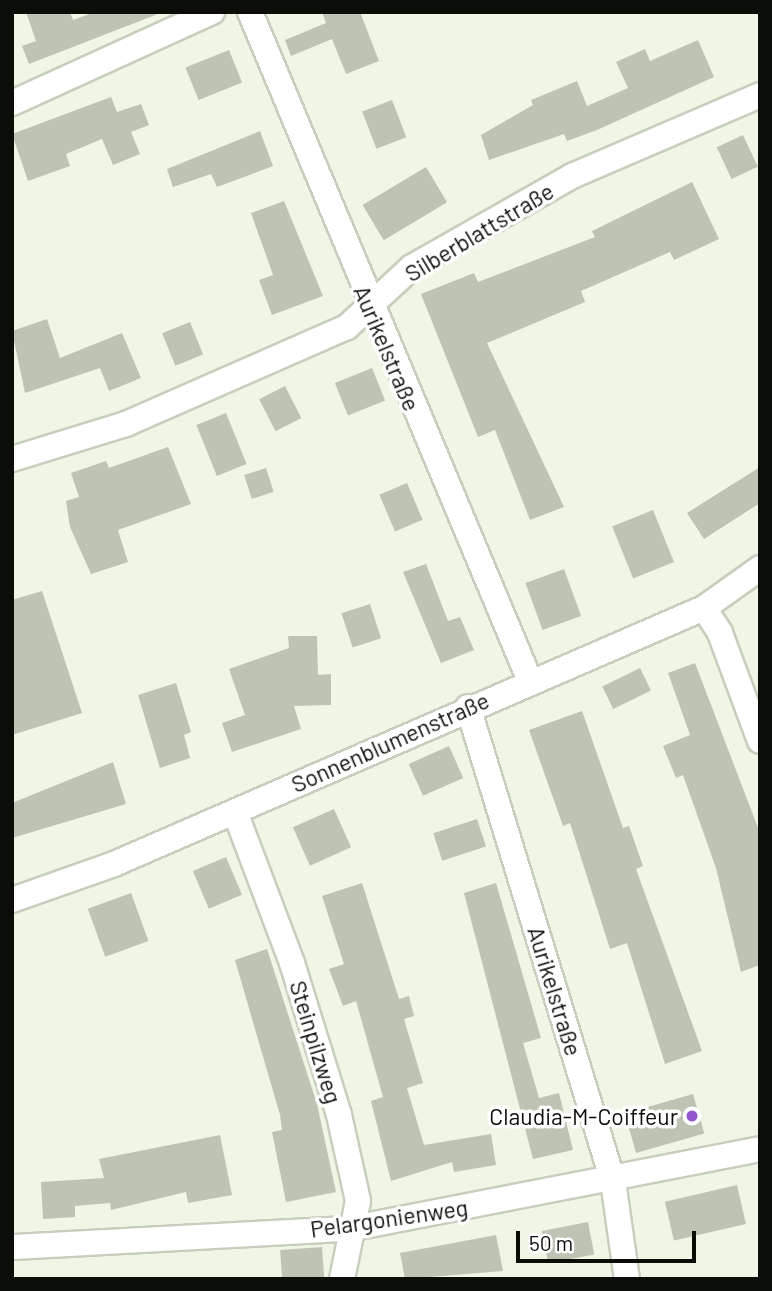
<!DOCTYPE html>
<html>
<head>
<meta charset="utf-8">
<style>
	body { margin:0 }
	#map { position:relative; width:772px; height:1291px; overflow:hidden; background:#eff6e5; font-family:Barlow,sans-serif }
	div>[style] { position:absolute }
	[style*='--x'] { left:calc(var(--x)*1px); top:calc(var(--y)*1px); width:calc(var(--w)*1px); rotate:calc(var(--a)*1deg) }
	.building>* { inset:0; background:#bdc4b4; transform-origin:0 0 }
	.roads { filter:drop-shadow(2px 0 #c7cebd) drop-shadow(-2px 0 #c7cebd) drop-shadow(0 2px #c7cebd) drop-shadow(0 -2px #c7cebd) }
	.minor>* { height:24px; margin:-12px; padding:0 12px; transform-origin:12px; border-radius:12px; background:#fff }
	.dots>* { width:19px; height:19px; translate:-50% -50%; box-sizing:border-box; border:4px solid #fff; border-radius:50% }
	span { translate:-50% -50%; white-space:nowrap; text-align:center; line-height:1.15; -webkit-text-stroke:7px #fff; paint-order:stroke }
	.street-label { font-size:23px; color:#0b0d08 }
	.poi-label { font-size:23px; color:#0b0d08 }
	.right { translate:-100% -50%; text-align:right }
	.frame { position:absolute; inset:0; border:14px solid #0b0d08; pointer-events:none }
	.scale { position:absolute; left:516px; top:1231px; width:180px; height:32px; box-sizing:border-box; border:4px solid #0b0d08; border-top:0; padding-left:9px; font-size:21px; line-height:24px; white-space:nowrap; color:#0b0d08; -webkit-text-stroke:5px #fff; paint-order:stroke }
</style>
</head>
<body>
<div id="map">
	<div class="building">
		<i style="clip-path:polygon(26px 12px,70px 12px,73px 20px,95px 12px,158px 14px,29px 64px,22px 46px,36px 41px)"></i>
		<i style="clip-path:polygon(322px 12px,360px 12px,379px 61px,346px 74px,332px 39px,291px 56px,285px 40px,326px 23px)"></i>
		<i style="clip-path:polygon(698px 40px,714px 77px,597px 130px,567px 141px,564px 134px,489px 160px,481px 135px,533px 105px,531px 100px,577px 81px,587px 106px,628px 88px,616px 62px,645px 49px,650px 61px)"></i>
		<i style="left:229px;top:50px;width:35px;height:47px;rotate:68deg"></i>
		<i style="clip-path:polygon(111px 97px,117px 112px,141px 104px,149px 125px,131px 132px,140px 154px,113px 165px,102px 139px,66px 154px,70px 166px,28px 181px,12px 134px)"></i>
		<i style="left:392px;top:100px;width:40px;height:32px;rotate:69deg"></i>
		<i style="clip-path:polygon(260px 131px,273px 166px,217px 187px,211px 174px,173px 187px,167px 169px)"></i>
		<i style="left:743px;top:135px;width:35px;height:29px;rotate:65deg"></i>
		<i style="left:426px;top:167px;width:41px;height:74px;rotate:59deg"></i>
		<i style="clip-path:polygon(692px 182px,719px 239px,674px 260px,670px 252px,581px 291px,585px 302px,487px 343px,564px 507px,530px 520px,495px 430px,478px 437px,421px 294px,474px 273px,478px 282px,595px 237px,592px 231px)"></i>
		<i style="clip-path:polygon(284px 201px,323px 296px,272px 315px,259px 280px,273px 275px,251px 213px)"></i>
		<i style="clip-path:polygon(47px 319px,60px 358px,122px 333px,141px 378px,109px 391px,100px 368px,25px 393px,12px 331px)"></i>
		<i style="left:190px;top:322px;width:35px;height:30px;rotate:68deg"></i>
		<i style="left:372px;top:368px;width:35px;height:40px;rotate:68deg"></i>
		<i style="left:285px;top:386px;width:36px;height:29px;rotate:63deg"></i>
		<i style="left:226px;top:413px;width:55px;height:32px;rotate:68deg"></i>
		<i style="clip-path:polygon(168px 447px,191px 504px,118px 530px,128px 562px,91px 574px,70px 527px,66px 501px,79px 497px,71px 473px,106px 461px,109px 468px)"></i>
		<i style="clip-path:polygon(760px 467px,760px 503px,704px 539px,687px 513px)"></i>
		<i style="left:266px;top:468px;width:25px;height:23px;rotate:72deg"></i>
		<i style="left:407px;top:483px;width:40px;height:30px;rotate:67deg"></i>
		<i style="left:653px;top:510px;width:56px;height:44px;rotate:68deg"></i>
		<i style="clip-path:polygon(426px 564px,448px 621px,460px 617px,474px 650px,441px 663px,403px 572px)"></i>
		<i style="left:564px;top:569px;width:50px;height:41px;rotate:70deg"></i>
		<i style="clip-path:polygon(42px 591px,82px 713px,12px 735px,12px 600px)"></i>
		<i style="left:370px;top:604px;width:36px;height:30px;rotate:72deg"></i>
		<i style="clip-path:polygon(288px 636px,317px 636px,318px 675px,331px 674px,331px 705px,294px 706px,301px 729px,232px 752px,222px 723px,245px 715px,229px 669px,289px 648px)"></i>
		<i style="clip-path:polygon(695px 663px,760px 833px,760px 965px,741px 972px,716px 868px,683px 775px,676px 778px,663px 746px,690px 735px,668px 673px)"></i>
		<i style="left:640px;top:668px;width:25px;height:42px;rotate:64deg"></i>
		<i style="clip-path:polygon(176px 683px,191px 732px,184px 735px,190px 758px,160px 768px,138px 695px)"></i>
		<i style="clip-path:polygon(582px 711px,623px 828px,629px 826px,643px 866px,636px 869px,702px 1051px,665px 1064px,627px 943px,610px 949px,570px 823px,563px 826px,529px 730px)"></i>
		<i style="left:449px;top:746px;width:35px;height:44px;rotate:66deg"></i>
		<i style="clip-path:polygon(113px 762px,126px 804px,12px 838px,12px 803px)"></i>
		<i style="left:334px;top:809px;width:42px;height:45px;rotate:66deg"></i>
		<i style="left:477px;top:819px;width:29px;height:46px;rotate:72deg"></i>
		<i style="left:226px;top:857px;width:41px;height:36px;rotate:67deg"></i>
		<i style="clip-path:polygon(362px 883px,399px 999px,409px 996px,414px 1016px,404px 1019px,423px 1083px,407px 1088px,424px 1145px,491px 1134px,496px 1165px,454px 1172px,452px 1162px,391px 1181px,371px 1101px,383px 1097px,356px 1001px,343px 1006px,329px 969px,344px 964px,322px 896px)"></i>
		<i style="clip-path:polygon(496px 883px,541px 1038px,523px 1043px,539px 1098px,559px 1093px,573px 1150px,533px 1159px,464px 893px)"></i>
		<i style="left:131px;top:893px;width:51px;height:46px;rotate:70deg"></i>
		<i style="clip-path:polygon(267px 949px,317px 1104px,336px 1192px,286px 1202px,272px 1132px,282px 1130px,280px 1115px,235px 960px)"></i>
		<i style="left:693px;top:1094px;width:41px;height:71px;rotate:74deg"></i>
		<i style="clip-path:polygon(220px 1135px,232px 1195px,188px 1203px,186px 1192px,111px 1210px,110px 1203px,75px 1206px,75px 1217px,43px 1219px,41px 1182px,104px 1178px,99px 1159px)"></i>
		<i style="left:737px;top:1185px;width:40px;height:74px;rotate:77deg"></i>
		<i style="left:588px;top:1222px;width:33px;height:47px;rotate:79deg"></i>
		<i style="clip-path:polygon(496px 1235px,503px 1271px,405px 1279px,400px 1253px)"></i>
		<i style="left:322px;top:1247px;width:32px;height:42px;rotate:86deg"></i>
	</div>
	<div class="roads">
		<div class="minor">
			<i style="--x:250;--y:12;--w:725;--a:67.29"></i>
			<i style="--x:12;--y:103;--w:220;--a:-24.5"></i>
			<i style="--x:12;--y:459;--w:119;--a:-17.1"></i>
			<i style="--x:126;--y:424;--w:241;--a:-23.7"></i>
			<i style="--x:347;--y:327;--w:88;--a:-42.7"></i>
			<i style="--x:412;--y:267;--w:184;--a:-29.6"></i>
			<i style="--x:572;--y:176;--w:205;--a:-23.3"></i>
			<i style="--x:704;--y:608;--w:30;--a:57"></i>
			<i style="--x:720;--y:633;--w:115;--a:69.7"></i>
			<i style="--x:468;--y:707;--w:496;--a:73"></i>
			<i style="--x:613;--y:1181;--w:99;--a:81.9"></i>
			<i style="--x:235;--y:812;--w:161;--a:69.3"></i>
			<i style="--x:292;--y:963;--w:159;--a:72.8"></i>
			<i style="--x:339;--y:1115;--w:88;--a:77.5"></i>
			<i style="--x:358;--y:1201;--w:80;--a:101.6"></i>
			<i style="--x:12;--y:900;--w:108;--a:-19.4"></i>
			<i style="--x:114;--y:864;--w:643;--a:-23.46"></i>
			<i style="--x:704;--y:608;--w:69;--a:-35.5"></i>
			<i style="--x:12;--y:1247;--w:337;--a:-3.1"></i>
			<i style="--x:349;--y:1229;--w:419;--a:-11"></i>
		</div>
	</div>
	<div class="dots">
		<i style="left:692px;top:1116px;background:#9356cc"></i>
	</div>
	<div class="street-label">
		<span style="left:479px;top:232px;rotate:-31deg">Silberblattstraße</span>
		<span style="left:387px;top:348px;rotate:67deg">Aurikelstraße</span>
		<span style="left:390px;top:742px;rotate:-24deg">Sonnenblumenstraße</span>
		<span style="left:555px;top:991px;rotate:73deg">Aurikelstraße</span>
		<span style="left:316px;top:1042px;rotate:73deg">Steinpilzweg</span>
		<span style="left:389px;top:1218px;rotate:-8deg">Pelargonienweg</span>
	</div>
	<div class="poi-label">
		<span class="right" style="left:678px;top:1116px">Claudia-M-Coiffeur</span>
	</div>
	<div class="frame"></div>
	<div class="scale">50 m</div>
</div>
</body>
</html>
